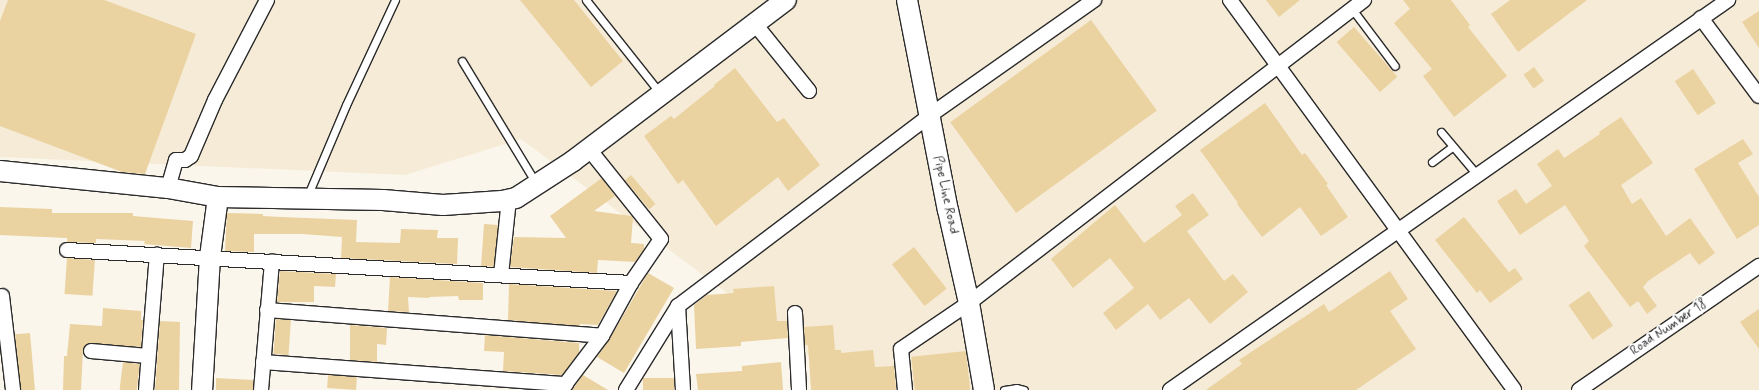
<!DOCTYPE html>
<html>
<head>
<meta charset="utf-8">
<style>
	body { margin:0 }
	#map { position:relative; width:1759px; height:390px; overflow:hidden; background:#fbf6ec; font-family:Mynerve,sans-serif }
	div>[style] { position:absolute }
	[style*='--x'] { left:calc(var(--x)*1px); top:calc(var(--y)*1px); width:calc(var(--w)*1px); rotate:calc(var(--a)*1deg) }
	.built>* { inset:0; background:#f6ebd6 }
	.building>* { inset:0; background:#ebd2a1; transform-origin:0 0 }
	.roads { filter:drop-shadow(1px 0 #2b2b2b) drop-shadow(-1px 0 #2b2b2b) drop-shadow(0 1px #2b2b2b) drop-shadow(0 -1px #2b2b2b) }
	.lane>* { height:7px; margin:-3.5px; padding:0 3.5px; transform-origin:3.5px; border-radius:3.5px; background:#fff }
	.street>* { height:14px; margin:-7px; padding:0 7px; transform-origin:7px; border-radius:7px; background:#fff }
	.secondary>* { height:20px; margin:-10px; padding:0 10px; transform-origin:10px; border-radius:10px; background:#fff }
	span { translate:-50% -50%; white-space:nowrap; text-align:center; line-height:1.15; -webkit-text-stroke:4px #fff; paint-order:stroke }
	.street-label { font-size:13px; color:#2b2b2b }
</style>
</head>
<body>
<div id="map">
	<div class="built">
		<i style="clip-path:polygon(0 0,1759px 0,1759px 390px,849px 390px,795px 344px,521px 139px,405px 175px,0 157px)"></i>
	</div>
	<div class="building">
		<i style="clip-path:polygon(8px 0,104px 0,196px 34px,145px 174px,122px 172px,0 126px,0 21px)"></i>
		<i style="clip-path:polygon(520px 0,574px 0,623px 61px,591px 87px)"></i>
		<i style="clip-path:polygon(1266px 0,1300px 0,1279px 17px)"></i>
		<i style="clip-path:polygon(1403px 0,1451px 0,1470px 25px,1468px 27px,1507px 76px,1454px 117px,1423px 76px,1432px 69px,1394px 23px,1410px 9px)"></i>
		<i style="clip-path:polygon(1510px 0,1587px 0,1518px 52px,1491px 14px)"></i>
		<i style="clip-path:polygon(1759px 11px,1759px 48px,1742px 22px)"></i>
		<i style="left:1091px;top:20px;width:112px;height:174px;rotate:54deg"></i>
		<i style="left:1354px;top:27px;width:66px;height:23px;rotate:49deg"></i>
		<i style="left:1534px;top:67px;width:17px;height:13px;rotate:54deg"></i>
		<i style="clip-path:polygon(735px 68px,777px 122px,784px 118px,820px 165px,788px 191px,778px 177px,716px 226px,683px 180px,678px 184px,644px 136px,671px 116px,674px 119px,715px 86px,714px 85px)"></i>
		<i style="left:1693px;top:69px;width:41px;height:22px;rotate:56deg"></i>
		<i style="clip-path:polygon(1265px 103px,1302px 155px,1305px 153px,1328px 184px,1326px 185px,1348px 217px,1321px 236px,1300px 207px,1262px 237px,1237px 204px,1238px 203px,1200px 150px)"></i>
		<i style="clip-path:polygon(1621px 117px,1653px 163px,1621px 185px,1632px 204px,1641px 198px,1666px 236px,1690px 218px,1715px 253px,1699px 265px,1690px 253px,1648px 281px,1643px 287px,1657px 306px,1647px 314px,1638px 301px,1630px 307px,1584px 246px,1589px 241px,1565px 205px,1520px 235px,1497px 201px,1516px 189px,1526px 204px,1552px 186px,1537px 164px,1558px 149px,1564px 158px,1600px 134px,1599px 132px)"></i>
		<i style="clip-path:polygon(1743px 139px,1753px 154px,1738px 163px,1759px 197px,1759px 225px,1737px 239px,1694px 169px)"></i>
		<i style="left:631px;top:175px;width:38px;height:8px;rotate:50deg"></i>
		<i style="clip-path:polygon(602px 178px,615px 196px,594px 211px,631px 216px,633px 218px,631px 243px,644px 244px,644px 249px,635px 262px,598px 260px,597px 273px,510px 267px,514px 237px,566px 238px,550px 216px)"></i>
		<i style="clip-path:polygon(1193px 193px,1209px 215px,1187px 231px,1224px 281px,1233px 274px,1248px 292px,1210px 324px,1189px 298px,1160px 320px,1148px 304px,1116px 330px,1103px 313px,1134px 288px,1110px 258px,1073px 288px,1051px 259px,1115px 205px,1144px 243px,1182px 215px,1175px 206px)"></i>
		<i style="clip-path:polygon(0 207px,52px 209px,52px 213px,133px 213px,133px 216px,193px 221px,191px 248px,144px 244px,145px 241px,96px 239px,96px 243px,67px 242px,67px 238px,0 235px)"></i>
		<i style="clip-path:polygon(227px 213px,263px 214px,263px 216px,281px 217px,357px 220px,356px 242px,400px 243px,401px 229px,438px 230px,437px 238px,458px 238px,457px 264px,341px 258px,342px 237px,303px 234px,254px 234px,254px 252px,225px 251px)"></i>
		<i style="clip-path:polygon(1464px 217px,1509px 272px,1515px 268px,1523px 279px,1490px 303px,1480px 290px,1477px 293px,1435px 240px)"></i>
		<i style="left:484px;top:224px;width:14px;height:42px;rotate:4deg"></i>
		<i style="left:914px;top:247px;width:53px;height:28px;rotate:52deg"></i>
		<i style="left:67px;top:258px;width:28px;height:36px;rotate:4deg"></i>
		<i style="clip-path:polygon(280px 271px,336px 274px,335px 287px,314px 286px,314px 302px,277px 302px)"></i>
		<i style="clip-path:polygon(1390px 271px,1408px 299px,1390px 311px,1416px 349px,1356px 390px,1206px 390px,1242px 364px,1239px 360px,1324px 304px,1329px 312px)"></i>
		<i style="clip-path:polygon(648px 273px,674px 288px,624px 373px,597px 357px,609px 340px)"></i>
		<i style="clip-path:polygon(390px 277px,483px 283px,483px 300px,459px 300px,458px 296px,429px 297px,429px 298px,408px 297px,409px 312px,388px 311px)"></i>
		<i style="clip-path:polygon(509px 284px,617px 291px,598px 325px,580px 324px,580px 326px,508px 320px)"></i>
		<i style="clip-path:polygon(774px 286px,777px 321px,787px 321px,788px 338px,741px 342px,741px 346px,696px 349px,694px 305px,707px 295px,734px 293px,733px 289px)"></i>
		<i style="left:1589px;top:291px;width:42px;height:25px;rotate:55deg"></i>
		<i style="clip-path:polygon(103px 308px,141px 311px,141px 320px,143px 320px,141px 347px,87px 344px,83px 350px,81px 390px,63px 390px,64px 356px,67px 356px,70px 324px,102px 326px)"></i>
		<i style="clip-path:polygon(1759px 309px,1759px 349px,1740px 322px)"></i>
		<i style="left:276px;top:319px;width:15px;height:35px;rotate:4deg"></i>
		<i style="clip-path:polygon(160px 321px,180px 322px,179px 390px,155px 390px)"></i>
		<i style="clip-path:polygon(350px 325px,387px 328px,386px 345px,377px 344px,377px 362px,350px 360px)"></i>
		<i style="clip-path:polygon(833px 325px,835px 350px,841px 350px,841px 353px,873px 350px,875px 367px,894px 366px,896px 390px,811px 390px,808px 345px,805px 345px,804px 327px)"></i>
		<i style="left:30px;top:333px;width:57px;height:15px;rotate:85deg"></i>
		<i style="clip-path:polygon(485px 335px,579px 343px,579px 353px,562px 375px,503px 371px,504px 352px,484px 351px)"></i>
		<i style="left:966px;top:351px;width:39px;height:55px;rotate:84deg"></i>
		<i style="left:123px;top:362px;width:17px;height:28px;rotate:7deg"></i>
		<i style="clip-path:polygon(781px 362px,783px 390px,698px 390px,696px 374px,742px 371px,742px 366px)"></i>
		<i style="left:328px;top:375px;width:29px;height:13px;rotate:4deg"></i>
		<i style="clip-path:polygon(583px 375px,608px 390px,572px 390px)"></i>
		<i style="clip-path:polygon(216px 378px,253px 380px,253px 390px,216px 390px)"></i>
		<i style="left:674px;top:378px;width:12px;height:31px;rotate:90deg"></i>
	</div>
	<div class="roads">
		<div class="lane">
			<i style="--x:586;--y:0;--w:119;--a:51.5"></i>
			<i style="--x:1352;--y:9;--w:71;--a:53"></i>
			<i style="--x:462;--y:61;--w:143;--a:58.8"></i>
			<i style="--x:1441;--y:132;--w:57;--a:49.9"></i>
			<i style="--x:1432;--y:162;--w:26;--a:-37"></i>
			<i style="--x:307;--y:197;--w:100;--a:-67"></i>
			<i style="--x:346;--y:105;--w:116;--a:-65"></i>
			<i style="--x:1004;--y:390;--w:12;--a:-9"></i>
			<i style="--x:1016;--y:388;--w:8;--a:14"></i>
		</div>
		<div class="street">
			<i style="--x:1230;--y:0;--w:482;--a:53.9"></i>
			<i style="--x:1701;--y:18;--w:97;--a:53.4"></i>
			<i style="--x:755;--y:24;--w:86;--a:51.1"></i>
			<i style="--x:168;--y:188;--w:29;--a:-74"></i>
			<i style="--x:176;--y:160;--w:9;--a:0"></i>
			<i style="--x:185;--y:160;--w:7;--a:-34"></i>
			<i style="--x:191;--y:156;--w:61;--a:-66.8"></i>
			<i style="--x:215;--y:100;--w:113;--a:-62.5"></i>
			<i style="--x:67;--y:250;--w:565;--a:3.35"></i>
			<i style="--x:501;--y:275;--w:76;--a:-84"></i>
			<i style="--x:2;--y:296;--w:95;--a:83.3"></i>
			<i style="--x:678;--y:306;--w:84;--a:86.6"></i>
			<i style="--x:267;--y:310;--w:336;--a:4.4"></i>
			<i style="--x:795;--y:313;--w:77;--a:87"></i>
			<i style="--x:91;--y:351;--w:57;--a:5"></i>
			<i style="--x:263;--y:362;--w:304;--a:4.2"></i>
			<i style="--x:146;--y:390;--w:136;--a:-85.4"></i>
			<i style="--x:261;--y:390;--w:129;--a:-85.1"></i>
			<i style="--x:561;--y:390;--w:68;--a:-52.8"></i>
			<i style="--x:602;--y:336;--w:60;--a:-61.3"></i>
			<i style="--x:631;--y:283;--w:53;--a:-55.7"></i>
			<i style="--x:661;--y:239;--w:115;--a:-128.7"></i>
			<i style="--x:626;--y:390;--w:99;--a:-58.2"></i>
			<i style="--x:678;--y:306;--w:315;--a:-37.1"></i>
			<i style="--x:929;--y:116;--w:202;--a:-35.1"></i>
			<i style="--x:905;--y:390;--w:41;--a:-95.6"></i>
			<i style="--x:901;--y:349;--w:82;--a:-34.1"></i>
			<i style="--x:969;--y:303;--w:498;--a:-37.5"></i>
			<i style="--x:1170;--y:390;--w:681;--a:-34.95"></i>
			<i style="--x:1579;--y:390;--w:219;--a:-34.6"></i>
		</div>
		<div class="secondary">
			<i style="--x:907;--y:0;--w:214;--a:79"></i>
			<i style="--x:948;--y:210;--w:95;--a:77.3"></i>
			<i style="--x:969;--y:303;--w:88;--a:80.2"></i>
			<i style="--x:0;--y:171;--w:169;--a:5.8"></i>
			<i style="--x:168;--y:188;--w:51;--a:10.2"></i>
			<i style="--x:218;--y:197;--w:61;--a:97.6"></i>
			<i style="--x:210;--y:257;--w:133;--a:93.4"></i>
			<i style="--x:218;--y:197;--w:165;--a:1"></i>
			<i style="--x:383;--y:200;--w:60;--a:4.8"></i>
			<i style="--x:443;--y:205;--w:59;--a:-3.9"></i>
			<i style="--x:502;--y:201;--w:14;--a:-12"></i>
			<i style="--x:516;--y:198;--w:68;--a:-33"></i>
			<i style="--x:573;--y:161;--w:267;--a:-37.1"></i>
		</div>
	</div>
	<div class="street-label">
		<span style="left:945px;top:195px;rotate:78deg">Pipe Line Road</span>
		<span style="left:1669px;top:328px;rotate:-34deg">Road Number 18</span>
	</div>
</div>
</body>
</html>
